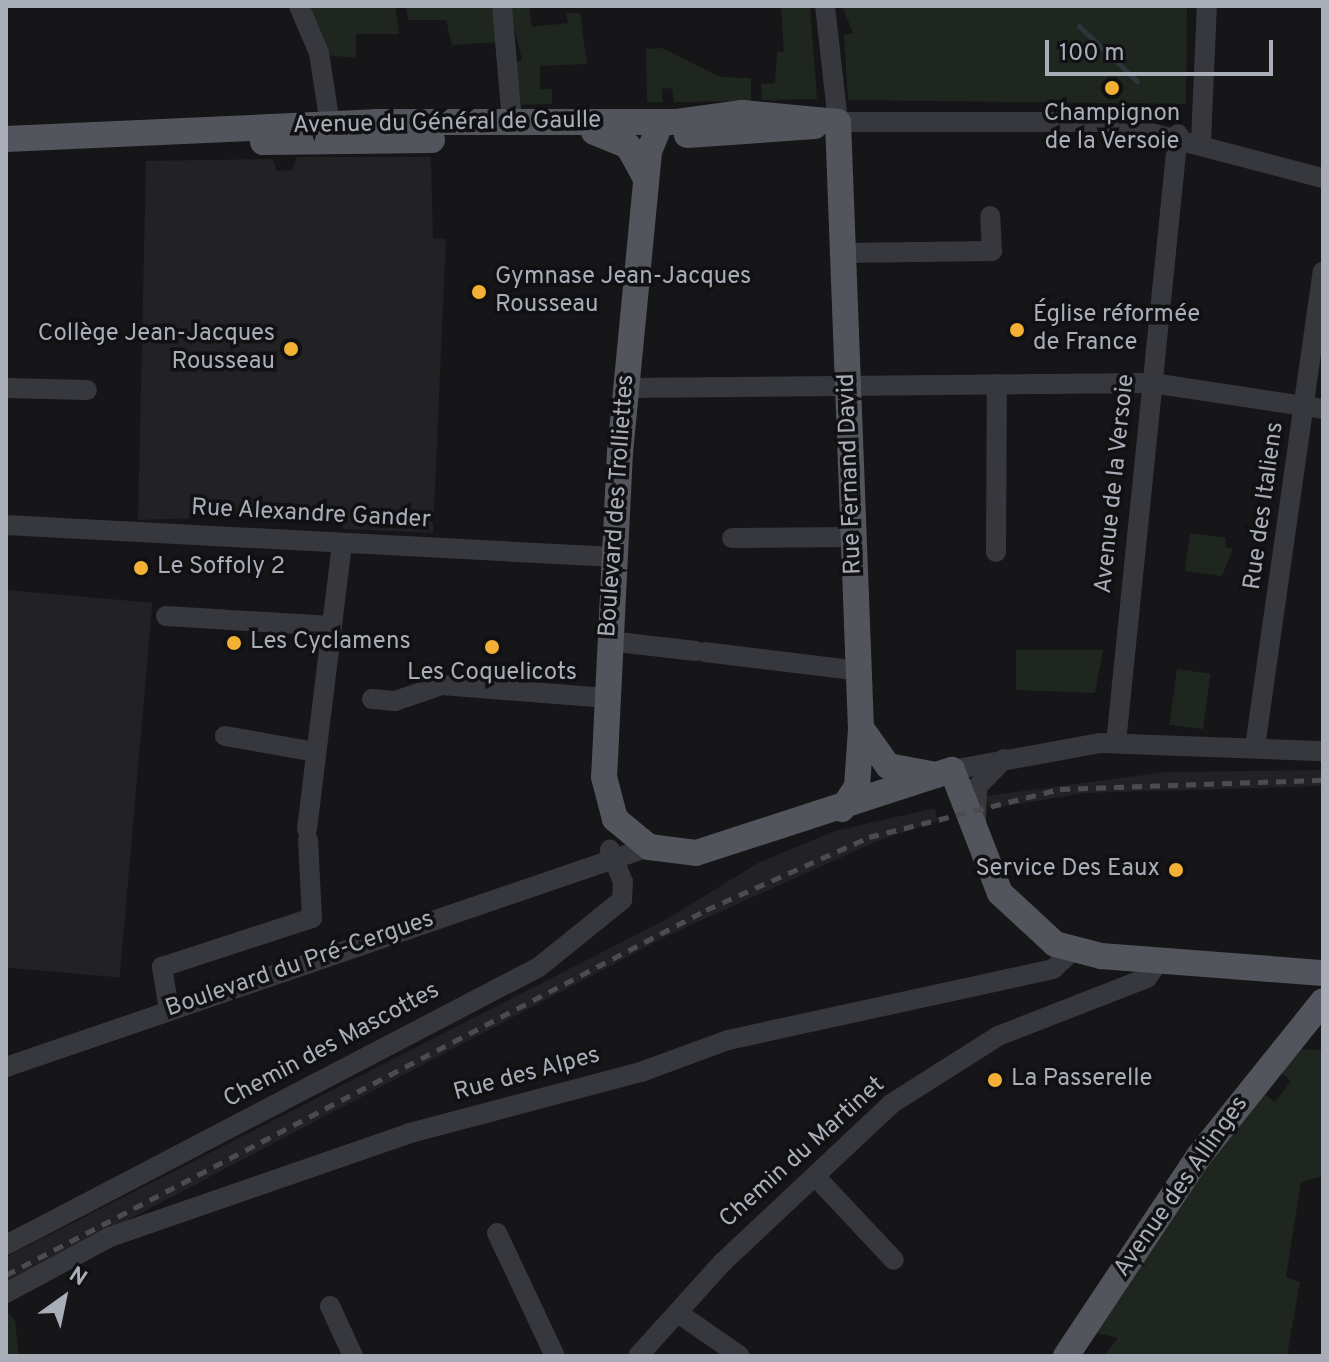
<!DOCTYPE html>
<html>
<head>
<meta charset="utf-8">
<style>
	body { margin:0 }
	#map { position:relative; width:1329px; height:1362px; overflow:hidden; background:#161618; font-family:Overpass,sans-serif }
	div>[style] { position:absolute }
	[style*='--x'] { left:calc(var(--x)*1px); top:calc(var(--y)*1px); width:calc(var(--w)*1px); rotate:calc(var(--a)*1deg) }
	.built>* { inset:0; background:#222225; transform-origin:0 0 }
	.green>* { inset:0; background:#1e261f; transform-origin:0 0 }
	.stream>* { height:5px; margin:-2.5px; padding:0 2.5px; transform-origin:2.5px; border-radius:2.5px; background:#2c353c }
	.minor>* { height:20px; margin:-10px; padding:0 10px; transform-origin:10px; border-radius:10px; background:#37383d }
	.major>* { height:26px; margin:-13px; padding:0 13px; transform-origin:13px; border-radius:13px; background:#53555c }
	.rail>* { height:5px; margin-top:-2.5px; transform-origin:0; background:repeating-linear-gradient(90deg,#4a4c52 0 10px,transparent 0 18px) }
	.dots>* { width:22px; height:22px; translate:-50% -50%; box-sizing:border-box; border:4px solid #111113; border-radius:50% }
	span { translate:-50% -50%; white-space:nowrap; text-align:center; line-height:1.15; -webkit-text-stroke:7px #111113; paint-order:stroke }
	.poi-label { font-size:24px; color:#a8adb8 }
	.left { translate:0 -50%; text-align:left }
	.right { translate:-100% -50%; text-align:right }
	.street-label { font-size:24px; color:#a8adb8 }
	.frame { position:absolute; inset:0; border:8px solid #a8adb8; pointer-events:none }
	.north { position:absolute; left:24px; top:1258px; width:80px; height:80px; -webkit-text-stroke:6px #111113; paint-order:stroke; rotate:33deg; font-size:22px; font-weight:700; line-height:32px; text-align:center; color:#a8adb8 }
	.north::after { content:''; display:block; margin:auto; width:28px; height:36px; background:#a8adb8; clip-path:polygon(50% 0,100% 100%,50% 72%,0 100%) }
	.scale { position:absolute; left:1045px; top:40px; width:228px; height:36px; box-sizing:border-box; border:4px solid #a8adb8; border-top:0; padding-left:10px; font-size:24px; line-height:28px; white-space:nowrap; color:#a8adb8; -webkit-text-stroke:6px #111113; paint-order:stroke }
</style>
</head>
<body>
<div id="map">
	<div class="built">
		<i style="clip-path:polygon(297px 157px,431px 157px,433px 238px,446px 239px,433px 533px,344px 529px,338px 516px,314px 514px,138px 520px,146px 161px,273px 159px,277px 171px,292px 170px)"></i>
		<i style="left:6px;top:590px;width:147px;height:376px;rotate:5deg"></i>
		<i style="clip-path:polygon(1323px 770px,1323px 786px,1084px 793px,989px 809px,986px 796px,1166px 772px)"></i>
		<i style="clip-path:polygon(935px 808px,938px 821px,877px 841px,669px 935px,6px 1284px,6px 1257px,667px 919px,758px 863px,835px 831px)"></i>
	</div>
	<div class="green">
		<i style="clip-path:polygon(306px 6px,395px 6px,399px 34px,356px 34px,356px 58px,325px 55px)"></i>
		<i style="clip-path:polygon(406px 6px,494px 6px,498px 42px,452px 45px,446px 20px,408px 20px)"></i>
		<i style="clip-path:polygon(509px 6px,529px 6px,532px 27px,568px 23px,566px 13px,580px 13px,587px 64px,540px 66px,540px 89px,552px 89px,552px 104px,521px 105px,516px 62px,522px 60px)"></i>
		<i style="clip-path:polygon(781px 6px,810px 6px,817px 99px,762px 100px,761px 84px,775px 83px,777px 52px,784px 52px)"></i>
		<i style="clip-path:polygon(842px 6px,1187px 6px,1186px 104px,848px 100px,844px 35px,853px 33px)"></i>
		<i style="clip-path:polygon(662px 48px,720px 77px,751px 78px,751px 101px,674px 102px,672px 88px,662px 89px,663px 102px,647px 102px,646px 49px)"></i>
		<i style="clip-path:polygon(1190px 533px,1226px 538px,1225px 547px,1233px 549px,1222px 576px,1185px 571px)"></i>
		<i style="clip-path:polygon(1016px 650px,1103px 650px,1095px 693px,1016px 690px)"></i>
		<i style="left:1177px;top:669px;width:34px;height:56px;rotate:8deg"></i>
		<i style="clip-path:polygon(1299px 1049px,1323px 1050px,1323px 1176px,1301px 1182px,1286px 1277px,1300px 1282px,1287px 1356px,1104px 1356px,1118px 1338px,1093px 1332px,1214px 1153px,1262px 1092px,1275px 1102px,1291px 1081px,1279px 1071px)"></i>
		<i style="clip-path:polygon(7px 1311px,15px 1321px,19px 1356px,6px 1356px)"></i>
	</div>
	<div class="stream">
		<i style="--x:1079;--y:26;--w:80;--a:43.5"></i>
	</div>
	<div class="minor">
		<i style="--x:299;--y:6;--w:51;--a:66.9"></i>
		<i style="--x:319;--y:53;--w:72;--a:81.2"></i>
		<i style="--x:502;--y:6;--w:115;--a:85"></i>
		<i style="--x:825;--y:6;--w:117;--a:83.6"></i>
		<i style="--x:838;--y:122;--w:271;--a:0"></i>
		<i style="--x:1109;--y:122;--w:221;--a:14.7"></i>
		<i style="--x:1201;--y:141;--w:135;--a:-87.5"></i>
		<i style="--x:843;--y:253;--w:149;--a:-0.8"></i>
		<i style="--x:992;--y:251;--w:35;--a:-93"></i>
		<i style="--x:6;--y:388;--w:81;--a:1.4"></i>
		<i style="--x:625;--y:388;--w:527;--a:-0.54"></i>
		<i style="--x:1152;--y:383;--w:173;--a:8.6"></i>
		<i style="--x:6;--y:525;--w:608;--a:3.02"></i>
		<i style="--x:732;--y:538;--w:121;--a:-0.5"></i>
		<i style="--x:996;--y:552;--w:168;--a:-89.7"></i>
		<i style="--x:166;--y:616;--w:165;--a:3.5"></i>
		<i style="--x:609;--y:641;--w:87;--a:6.6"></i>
		<i style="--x:705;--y:652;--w:155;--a:7"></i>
		<i style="--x:372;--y:699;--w:23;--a:5"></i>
		<i style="--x:395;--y:701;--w:50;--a:-18.8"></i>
		<i style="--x:442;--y:685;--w:166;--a:4.5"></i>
		<i style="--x:225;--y:736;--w:92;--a:10"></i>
		<i style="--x:1116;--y:743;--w:612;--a:-84.19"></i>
		<i style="--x:1255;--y:747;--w:480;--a:-81.9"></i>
		<i style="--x:952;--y:770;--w:150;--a:-10.3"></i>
		<i style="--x:1100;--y:743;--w:223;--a:2.1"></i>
		<i style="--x:976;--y:820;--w:33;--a:-88"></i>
		<i style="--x:977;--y:787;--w:39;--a:-46"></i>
		<i style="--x:307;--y:829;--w:288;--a:-83"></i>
		<i style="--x:169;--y:1010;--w:44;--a:-99.2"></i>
		<i style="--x:162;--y:967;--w:158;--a:-18.1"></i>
		<i style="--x:312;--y:918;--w:78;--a:-92.9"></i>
		<i style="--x:6;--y:1067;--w:680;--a:-18.89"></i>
		<i style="--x:815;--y:1176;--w:115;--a:46.8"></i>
		<i style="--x:497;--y:1233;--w:136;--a:64.8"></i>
		<i style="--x:6;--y:1245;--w:601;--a:-27.55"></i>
		<i style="--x:539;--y:967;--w:107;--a:-38.9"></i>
		<i style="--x:622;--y:900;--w:18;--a:-87"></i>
		<i style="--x:623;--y:882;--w:35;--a:-112"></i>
		<i style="--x:6;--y:1293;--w:118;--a:-28.3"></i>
		<i style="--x:110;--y:1237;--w:318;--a:-19.1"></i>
		<i style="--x:410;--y:1133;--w:239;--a:-14.8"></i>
		<i style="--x:641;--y:1072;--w:93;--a:-20.2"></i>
		<i style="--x:728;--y:1040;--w:333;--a:-12.3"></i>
		<i style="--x:1053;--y:969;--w:26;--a:-43"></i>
		<i style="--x:330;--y:1306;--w:55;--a:65.3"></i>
		<i style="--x:678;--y:1313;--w:75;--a:34.7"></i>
		<i style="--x:638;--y:1356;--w:127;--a:-47.9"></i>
		<i style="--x:723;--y:1262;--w:231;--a:-43.2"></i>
		<i style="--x:891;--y:1104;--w:127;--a:-32.4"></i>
		<i style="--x:998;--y:1036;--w:160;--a:-21.3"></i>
		<i style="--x:1147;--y:978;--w:19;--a:-55"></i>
	</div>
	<div class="major">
		<i style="--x:661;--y:122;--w:32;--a:112"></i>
		<i style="--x:649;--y:152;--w:301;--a:95.5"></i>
		<i style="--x:620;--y:452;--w:325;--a:92.8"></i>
		<i style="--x:604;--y:777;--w:43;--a:75.3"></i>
		<i style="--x:615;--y:819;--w:44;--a:39.5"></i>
		<i style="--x:649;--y:847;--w:47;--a:7.3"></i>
		<i style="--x:696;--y:853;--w:269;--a:-18"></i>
		<i style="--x:952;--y:770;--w:132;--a:68.7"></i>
		<i style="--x:1000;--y:893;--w:75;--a:42.8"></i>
		<i style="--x:1055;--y:944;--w:48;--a:14.6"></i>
		<i style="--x:1101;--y:956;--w:223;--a:4.4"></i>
		<i style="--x:838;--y:122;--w:606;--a:87.83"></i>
		<i style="--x:861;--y:728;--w:47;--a:54.6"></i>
		<i style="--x:888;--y:766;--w:49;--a:10.6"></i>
		<i style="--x:594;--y:132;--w:37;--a:22"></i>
		<i style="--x:628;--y:146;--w:37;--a:61"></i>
		<i style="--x:687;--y:135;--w:128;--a:-4"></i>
		<i style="--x:6;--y:139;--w:369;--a:-2.6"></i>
		<i style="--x:375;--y:122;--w:302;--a:0"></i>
		<i style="--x:677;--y:122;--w:66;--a:-7.9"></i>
		<i style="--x:742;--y:113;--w:96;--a:5.4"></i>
		<i style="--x:263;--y:142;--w:169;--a:-0.7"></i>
		<i style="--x:842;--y:809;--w:27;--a:-56"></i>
		<i style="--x:857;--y:787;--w:59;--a:-86.1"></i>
		<i style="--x:1066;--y:1356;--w:240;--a:-56.4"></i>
		<i style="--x:1199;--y:1156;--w:198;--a:-51.3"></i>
	</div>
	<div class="rail">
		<i style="--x:6;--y:1275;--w:789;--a:-27.54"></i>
		<i style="--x:706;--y:910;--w:179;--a:-24.1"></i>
		<i style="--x:869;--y:837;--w:197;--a:-14.1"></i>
		<i style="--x:1060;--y:789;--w:263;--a:-2"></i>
	</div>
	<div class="dots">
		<i style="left:1112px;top:88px;background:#f2b134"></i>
		<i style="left:479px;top:292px;background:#f2b134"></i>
		<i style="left:1017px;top:330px;background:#f2b134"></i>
		<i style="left:291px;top:349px;background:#f2b134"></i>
		<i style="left:141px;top:568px;background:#f2b134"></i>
		<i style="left:234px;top:643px;background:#f2b134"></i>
		<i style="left:492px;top:647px;background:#f2b134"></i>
		<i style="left:1176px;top:870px;background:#f2b134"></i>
		<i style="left:995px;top:1080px;background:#f2b134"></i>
	</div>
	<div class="poi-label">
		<span style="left:1112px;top:129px">Champignon<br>de la Versoie</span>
		<span class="left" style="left:495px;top:292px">Gymnase Jean-Jacques<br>Rousseau</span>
		<span class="left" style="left:1033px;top:330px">Église réformée<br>de France</span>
		<span class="right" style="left:275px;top:349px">Collège Jean-Jacques<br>Rousseau</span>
		<span class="left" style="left:157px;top:568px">Le Soffoly 2</span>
		<span class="left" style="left:250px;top:643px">Les Cyclamens</span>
		<span style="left:492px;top:674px">Les Coquelicots</span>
		<span class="right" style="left:1160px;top:870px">Service Des Eaux</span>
		<span class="left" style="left:1011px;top:1080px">La Passerelle</span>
	</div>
	<div class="street-label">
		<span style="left:447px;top:124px;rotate:-1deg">Avenue du Général de Gaulle</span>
		<span style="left:851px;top:474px;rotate:-92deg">Rue Fernand David</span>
		<span style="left:1116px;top:484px;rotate:-84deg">Avenue de la Versoie</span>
		<span style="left:618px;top:506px;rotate:-86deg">Boulevard des Trolliettes</span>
		<span style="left:1265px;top:506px;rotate:-82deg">Rue des Italiens</span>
		<span style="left:311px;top:515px;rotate:3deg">Rue Alexandre Gander</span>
		<span style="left:300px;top:965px;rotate:-19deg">Boulevard du Pré-Cergues</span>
		<span style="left:332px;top:1046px;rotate:-28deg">Chemin des Mascottes</span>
		<span style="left:527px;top:1075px;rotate:-15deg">Rue des Alpes</span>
		<span style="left:803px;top:1153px;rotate:-42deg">Chemin du Martinet</span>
		<span style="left:1182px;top:1187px;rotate:-55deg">Avenue des Allinges</span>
	</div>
	<div class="frame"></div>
	<div class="north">N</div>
	<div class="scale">100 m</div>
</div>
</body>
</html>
